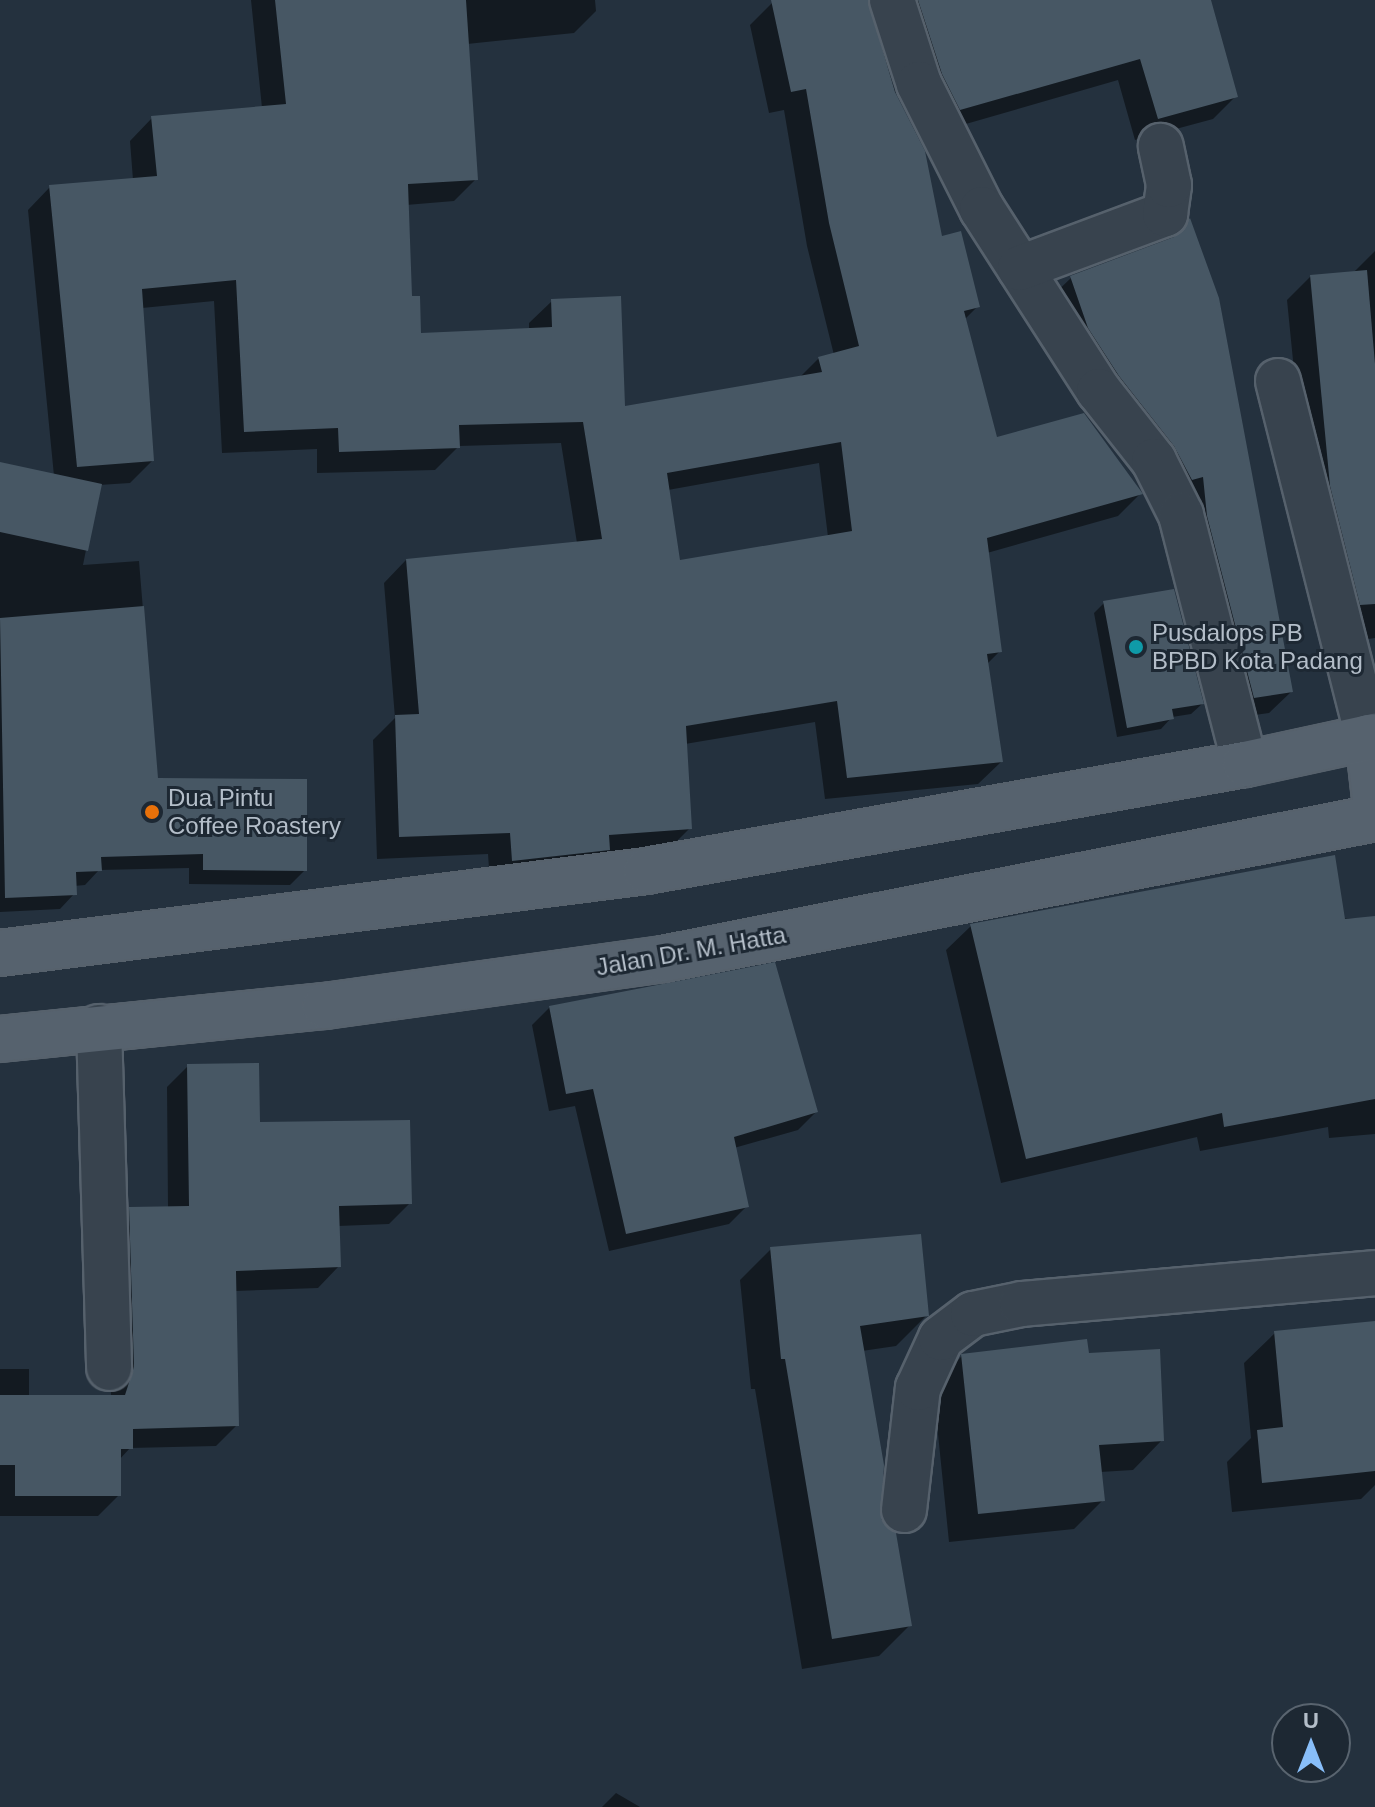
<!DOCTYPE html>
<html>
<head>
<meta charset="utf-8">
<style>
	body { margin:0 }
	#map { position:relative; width:1375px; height:1807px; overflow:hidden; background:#24313e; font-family:Arial,sans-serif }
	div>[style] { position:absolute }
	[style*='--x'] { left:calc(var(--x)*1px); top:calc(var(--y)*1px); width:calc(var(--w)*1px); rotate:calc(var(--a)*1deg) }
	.shadow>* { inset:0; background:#0007 }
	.building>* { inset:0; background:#475764 }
	.roads { filter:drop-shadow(2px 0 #56616c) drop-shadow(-2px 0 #56616c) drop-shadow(0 2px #56616c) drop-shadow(0 -2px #56616c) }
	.minor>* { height:44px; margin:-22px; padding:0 22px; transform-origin:22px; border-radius:22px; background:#38434e }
	.major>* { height:44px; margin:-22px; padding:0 22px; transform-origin:22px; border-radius:22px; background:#56626e }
	.dots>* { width:22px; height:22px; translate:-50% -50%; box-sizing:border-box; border:4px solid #1d2833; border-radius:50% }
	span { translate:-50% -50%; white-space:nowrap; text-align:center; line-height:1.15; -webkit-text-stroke:6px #1d2833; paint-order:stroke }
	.poi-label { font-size:24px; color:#b4bec9 }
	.left { translate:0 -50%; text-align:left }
	.street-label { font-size:24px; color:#b4bec9 }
	.north { position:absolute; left:1271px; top:1703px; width:80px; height:80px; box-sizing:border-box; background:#1d2833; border:2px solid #59646f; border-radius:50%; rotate:0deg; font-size:22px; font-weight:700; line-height:32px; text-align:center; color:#b4bec9 }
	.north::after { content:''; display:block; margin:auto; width:28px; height:36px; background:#88bef9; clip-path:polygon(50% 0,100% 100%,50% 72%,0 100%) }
</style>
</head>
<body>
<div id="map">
	<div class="shadow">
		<i style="clip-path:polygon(evenodd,251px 0,595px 0,596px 11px,574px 33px,467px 44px,476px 179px,454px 201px,406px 205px,410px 298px,419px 335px,529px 330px,529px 323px,552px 301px,623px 408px,799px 378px,819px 358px,834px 355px,807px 246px,784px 110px,769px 113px,750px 25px,772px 3px,785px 0,867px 0,940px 238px,978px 306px,964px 320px,996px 439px,1140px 494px,1118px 516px,987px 553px,1000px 651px,987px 664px,1001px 762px,978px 784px,825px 799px,815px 722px,685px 744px,690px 828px,668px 850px,490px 883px,488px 854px,377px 859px,373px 740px,395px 718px,384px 583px,406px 560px,577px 543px,561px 443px,459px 446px,435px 470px,317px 473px,317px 449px,222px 453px,214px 301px,142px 308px,152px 461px,130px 483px,99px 485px,83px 565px,139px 561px,157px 780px,305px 870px,290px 885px,189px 884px,189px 868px,99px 870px,85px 885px,74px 886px,74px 894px,60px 909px,0 912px,0 464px,54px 476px,28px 210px,50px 187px,133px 180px,130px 141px,152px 118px,262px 108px,251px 0,819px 463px,828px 537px,679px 562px,668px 490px,819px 463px)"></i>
		<i style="clip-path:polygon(871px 0,1208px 0,1236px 96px,1213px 119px,1135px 140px,1118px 80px,938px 132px)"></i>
		<i style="clip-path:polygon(1171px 241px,1291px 692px,1269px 713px,1233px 718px,1186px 538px,1049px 299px,1071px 278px)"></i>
		<i style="clip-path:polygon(1375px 251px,1375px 638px,1341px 643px,1308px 511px,1287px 300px,1310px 277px,1353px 273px)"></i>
		<i style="clip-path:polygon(1104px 603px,1202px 704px,1191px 714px,1172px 717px,1161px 729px,1117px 737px,1094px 613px)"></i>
		<i style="clip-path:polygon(1375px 918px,1375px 1134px,1329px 1138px,1328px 1127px,1200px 1151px,1197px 1137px,1001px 1183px,946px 950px,971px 926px)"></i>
		<i style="clip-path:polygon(550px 1007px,816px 1112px,798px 1130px,734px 1148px,747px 1206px,729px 1224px,609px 1251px,575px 1106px,549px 1111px,532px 1025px)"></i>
		<i style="clip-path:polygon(188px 1066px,258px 1124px,410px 1203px,389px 1224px,338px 1226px,339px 1266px,318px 1288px,235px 1291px,237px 1425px,216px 1446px,130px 1448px,119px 1460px,119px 1495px,98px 1516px,0 1516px,0 1369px,29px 1369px,29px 1397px,111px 1397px,109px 1230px,130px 1209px,168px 1208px,167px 1087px)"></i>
		<i style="clip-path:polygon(771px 1249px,927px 1315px,896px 1346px,862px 1351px,879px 1520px,910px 1625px,879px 1656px,802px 1669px,755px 1389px,751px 1389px,740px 1280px)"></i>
		<i style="clip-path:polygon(1375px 1323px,1375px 1485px,1361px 1499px,1232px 1512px,1227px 1462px,1251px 1438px,1244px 1363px,1275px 1333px)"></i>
		<i style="clip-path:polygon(962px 1356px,1162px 1440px,1133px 1470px,1100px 1472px,1103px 1500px,1074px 1529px,949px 1542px,933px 1385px)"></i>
		<i style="clip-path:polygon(616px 1793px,640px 1807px,602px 1807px)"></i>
	</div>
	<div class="building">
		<i style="clip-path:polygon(evenodd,275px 0,466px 0,478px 180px,408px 184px,412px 296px,420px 296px,421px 333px,552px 327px,551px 299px,621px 296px,625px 406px,822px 372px,818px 357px,859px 346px,829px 223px,806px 89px,791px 92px,771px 0,868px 0,895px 92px,925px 151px,942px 236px,961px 231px,980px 307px,964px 311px,997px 437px,1084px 413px,1143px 494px,987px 538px,1002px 652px,987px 654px,1003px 762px,847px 778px,837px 701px,686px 726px,692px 829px,609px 835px,610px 850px,512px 861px,510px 833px,399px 837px,395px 715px,419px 714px,406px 559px,602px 539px,583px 422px,459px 425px,460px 448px,339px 452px,338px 428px,244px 432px,236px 280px,142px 289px,154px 461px,77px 467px,49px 185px,157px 176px,151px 116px,286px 104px,275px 0,841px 442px,852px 531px,680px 560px,667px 473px,841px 442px)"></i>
		<i style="clip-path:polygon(918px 0,1211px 0,1238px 97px,1158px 119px,1140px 59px,960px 110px,942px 74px)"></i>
		<i style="clip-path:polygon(1190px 218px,1219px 298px,1293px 692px,1254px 698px,1207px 516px,1203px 477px,1192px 480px,1174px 446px,1119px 376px,1088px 328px,1070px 276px,1174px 237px)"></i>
		<i style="clip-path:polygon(1367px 270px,1375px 364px,1375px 604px,1360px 605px,1330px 486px,1310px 275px)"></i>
		<i style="clip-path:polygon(0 462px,102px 484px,88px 551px,0 532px)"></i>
		<i style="clip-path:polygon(1174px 589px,1204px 704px,1172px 709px,1174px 719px,1127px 728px,1103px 601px)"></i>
		<i style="clip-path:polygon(144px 606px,158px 778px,307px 779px,307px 871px,203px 870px,203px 854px,101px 857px,102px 871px,76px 872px,77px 895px,5px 898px,0 618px)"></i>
		<i style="clip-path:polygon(1335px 855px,1345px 919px,1375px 916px,1375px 1099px,1224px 1127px,1222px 1113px,1026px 1159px,970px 924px)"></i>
		<i style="clip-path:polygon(775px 962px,818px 1112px,734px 1137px,749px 1207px,626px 1234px,593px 1089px,566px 1094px,549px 1006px)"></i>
		<i style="clip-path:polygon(259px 1063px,260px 1122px,410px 1120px,412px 1204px,339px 1206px,341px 1267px,236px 1271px,239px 1426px,133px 1429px,133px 1449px,121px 1449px,121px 1496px,15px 1496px,15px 1465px,0 1465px,0 1395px,125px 1395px,134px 1367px,129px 1207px,189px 1206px,187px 1064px)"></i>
		<i style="clip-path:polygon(921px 1234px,929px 1316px,860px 1326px,884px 1465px,881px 1519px,896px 1533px,912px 1626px,832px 1639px,785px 1359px,781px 1359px,770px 1247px)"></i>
		<i style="clip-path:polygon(1375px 1321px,1375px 1471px,1262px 1483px,1257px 1430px,1283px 1427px,1274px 1331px)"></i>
		<i style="clip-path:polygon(1087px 1339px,1089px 1353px,1160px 1349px,1164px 1441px,1099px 1445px,1105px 1501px,978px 1514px,961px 1354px)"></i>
	</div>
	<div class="roads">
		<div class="minor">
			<i style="--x:892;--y:0;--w:88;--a:72.2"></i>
			<i style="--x:919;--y:84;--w:140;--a:63.3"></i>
			<i style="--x:982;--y:209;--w:216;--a:57.3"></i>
			<i style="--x:1099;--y:391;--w:89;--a:51.8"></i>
			<i style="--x:1154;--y:461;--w:60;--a:63.4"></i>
			<i style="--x:1181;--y:515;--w:257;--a:75.6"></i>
			<i style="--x:1020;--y:268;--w:155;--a:-20.4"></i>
			<i style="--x:1165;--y:214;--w:29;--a:-82"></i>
			<i style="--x:1169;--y:185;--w:40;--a:-102"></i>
			<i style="--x:1278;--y:381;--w:367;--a:75.8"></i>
			<i style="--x:99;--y:1027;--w:341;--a:88.3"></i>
			<i style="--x:904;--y:1510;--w:123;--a:-83.5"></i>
			<i style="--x:918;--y:1388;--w:55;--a:-65.3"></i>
			<i style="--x:941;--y:1338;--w:40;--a:-37"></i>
			<i style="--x:973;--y:1314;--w:50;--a:-11.5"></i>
			<i style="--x:1022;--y:1304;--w:354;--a:-5"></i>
		</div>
		<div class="major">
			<i style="--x:1368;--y:737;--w:61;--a:83.5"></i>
			<i style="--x:0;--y:953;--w:651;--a:-7.23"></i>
			<i style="--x:646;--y:871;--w:608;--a:-10.13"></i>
			<i style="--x:1245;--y:764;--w:133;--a:-12.2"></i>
			<i style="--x:0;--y:1039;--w:327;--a:-5.8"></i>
			<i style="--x:325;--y:1006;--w:341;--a:-7.9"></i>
			<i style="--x:663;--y:959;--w:726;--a:-11.2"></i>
		</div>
	</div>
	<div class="dots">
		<i style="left:1136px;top:647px;background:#0f9aa8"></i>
		<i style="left:152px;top:812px;background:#e8710a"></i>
	</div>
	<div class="poi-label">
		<span class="left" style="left:1152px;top:647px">Pusdalops PB<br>BPBD Kota Padang</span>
		<span class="left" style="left:168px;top:812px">Dua Pintu<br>Coffee Roastery</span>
	</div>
	<div class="street-label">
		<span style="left:691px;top:951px;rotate:-10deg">Jalan Dr. M. Hatta</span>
	</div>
	<div class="north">U</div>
</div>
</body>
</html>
